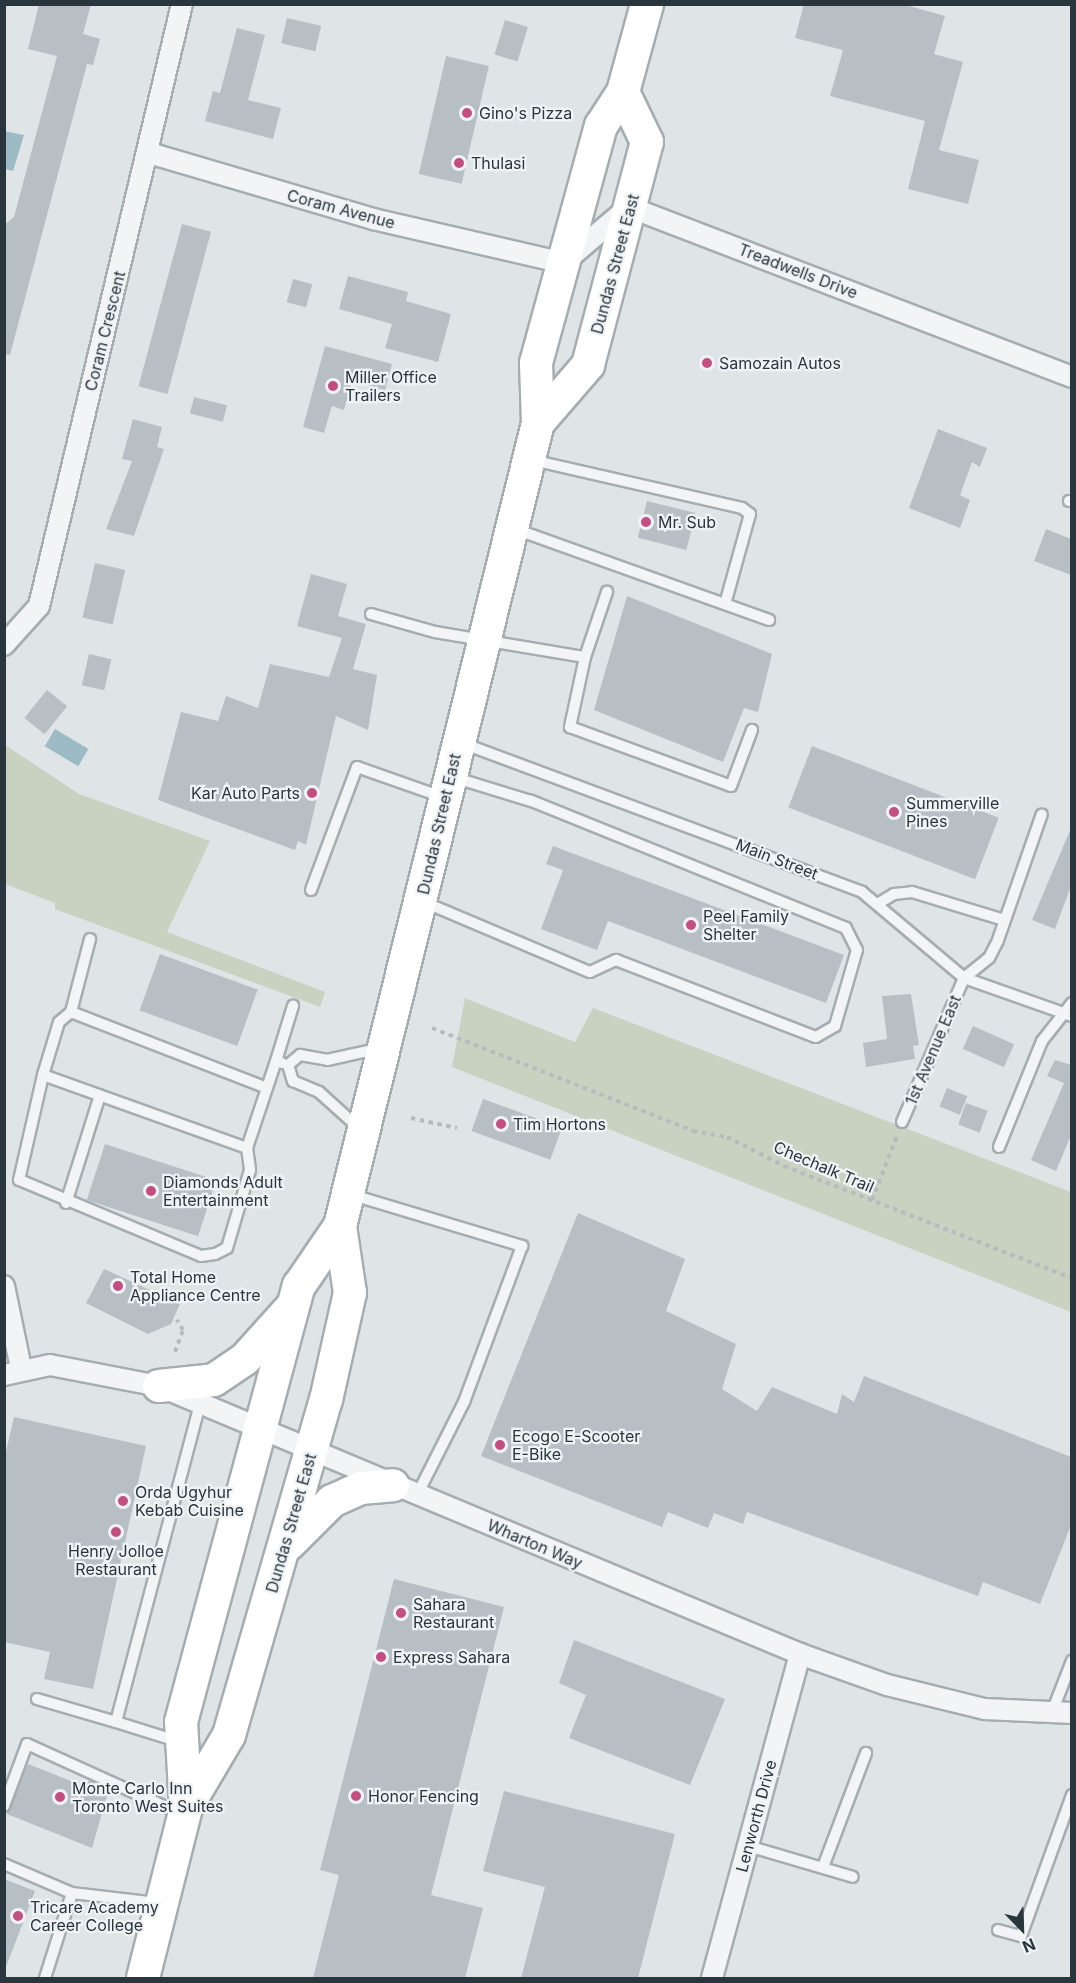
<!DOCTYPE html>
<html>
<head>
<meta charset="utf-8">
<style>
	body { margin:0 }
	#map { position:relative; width:1076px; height:1983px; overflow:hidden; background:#dfe5e7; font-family:Inter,sans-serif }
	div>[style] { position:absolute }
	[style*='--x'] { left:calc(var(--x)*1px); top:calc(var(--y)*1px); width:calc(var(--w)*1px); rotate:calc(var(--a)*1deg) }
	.green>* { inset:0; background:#c9d1c1 }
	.water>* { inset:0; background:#9dbbc5; transform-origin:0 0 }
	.building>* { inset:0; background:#b7bfc4; transform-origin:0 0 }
	.path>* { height:4px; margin-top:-2px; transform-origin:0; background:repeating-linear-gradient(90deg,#b6bbbe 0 4.5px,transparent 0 9px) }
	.roads { filter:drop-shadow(2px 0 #a5adb1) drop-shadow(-2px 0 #a5adb1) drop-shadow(0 2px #a5adb1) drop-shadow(0 -2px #a5adb1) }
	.lane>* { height:10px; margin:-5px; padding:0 5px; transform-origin:5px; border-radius:5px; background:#f2f4f6 }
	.street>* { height:20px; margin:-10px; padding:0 10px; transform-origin:10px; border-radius:10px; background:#f2f4f6 }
	.primary>* { height:32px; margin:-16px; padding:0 16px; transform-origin:16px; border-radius:16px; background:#fff }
	.dots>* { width:16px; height:16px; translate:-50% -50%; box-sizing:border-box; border:3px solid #eff3f5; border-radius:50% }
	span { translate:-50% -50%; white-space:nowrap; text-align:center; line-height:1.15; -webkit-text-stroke:4.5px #eff3f5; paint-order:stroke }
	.poi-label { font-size:16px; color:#2a363d }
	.left { translate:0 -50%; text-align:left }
	.right { translate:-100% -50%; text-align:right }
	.street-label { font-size:16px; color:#2a363d }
	.frame { position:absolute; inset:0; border:6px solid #2a363d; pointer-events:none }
	.north { position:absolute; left:992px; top:1899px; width:60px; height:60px; -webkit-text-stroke:4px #eff3f5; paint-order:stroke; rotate:157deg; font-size:16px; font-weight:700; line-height:24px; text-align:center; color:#2a363d }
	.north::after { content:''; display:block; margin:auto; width:21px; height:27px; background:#2a363d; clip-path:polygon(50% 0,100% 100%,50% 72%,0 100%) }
</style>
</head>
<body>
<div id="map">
	<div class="green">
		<i style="clip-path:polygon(5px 745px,79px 794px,210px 841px,167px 932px,325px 992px,320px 1007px,55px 909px,55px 903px,5px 884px)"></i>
		<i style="clip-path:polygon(465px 998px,575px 1042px,593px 1008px,1071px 1192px,1071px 1312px,452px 1067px)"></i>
	</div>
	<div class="water">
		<i style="clip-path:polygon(4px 131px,24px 135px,13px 171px,5px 169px)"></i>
		<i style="left:55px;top:729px;width:39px;height:20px;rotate:31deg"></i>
	</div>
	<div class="building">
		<i style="clip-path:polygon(39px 4px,91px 4px,83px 34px,100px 39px,93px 65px,87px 64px,10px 355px,4px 354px,4px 225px,14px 217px,57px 56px,28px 49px)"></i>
		<i style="clip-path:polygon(804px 4px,902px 4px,945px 16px,934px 54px,963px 62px,939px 150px,979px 160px,968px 204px,908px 189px,925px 121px,830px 96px,843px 50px,795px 38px)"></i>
		<i style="left:287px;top:18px;width:35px;height:26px;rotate:13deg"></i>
		<i style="left:505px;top:20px;width:24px;height:36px;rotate:17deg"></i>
		<i style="clip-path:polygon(237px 28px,265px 35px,248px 100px,281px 108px,273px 139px,205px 121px,213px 91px,220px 93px)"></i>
		<i style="left:446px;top:56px;width:44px;height:121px;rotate:13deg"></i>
		<i style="left:182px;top:224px;width:30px;height:168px;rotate:15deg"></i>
		<i style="clip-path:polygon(348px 276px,408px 292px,406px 301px,451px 314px,438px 362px,385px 348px,392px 324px,339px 309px)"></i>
		<i style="left:293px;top:279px;width:20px;height:24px;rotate:15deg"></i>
		<i style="clip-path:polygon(325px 346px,392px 364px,385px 390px,352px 381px,344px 410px,332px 406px,324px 433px,303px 427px)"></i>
		<i style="left:194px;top:397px;width:34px;height:17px;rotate:14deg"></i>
		<i style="clip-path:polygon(133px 419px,162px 427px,157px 447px,164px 449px,134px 536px,106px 529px,132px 461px,122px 459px)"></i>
		<i style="clip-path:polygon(938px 429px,987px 448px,980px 467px,972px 462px,960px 495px,970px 500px,960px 528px,909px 508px)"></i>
		<i style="left:647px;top:501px;width:50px;height:38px;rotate:14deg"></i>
		<i style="clip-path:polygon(1046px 529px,1071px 539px,1071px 575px,1034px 561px)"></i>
		<i style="left:95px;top:563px;width:31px;height:56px;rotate:13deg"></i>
		<i style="clip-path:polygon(311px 574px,347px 584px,338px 616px,366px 624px,353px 669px,377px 675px,368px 730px,336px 716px,306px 845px,298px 841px,295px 850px,158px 800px,181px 712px,218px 721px,226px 696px,258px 708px,270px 664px,329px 677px,342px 638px,297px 626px)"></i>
		<i style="clip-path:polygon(627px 596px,772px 654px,758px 712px,744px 708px,723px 762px,594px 710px)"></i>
		<i style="left:89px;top:654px;width:23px;height:32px;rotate:13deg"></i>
		<i style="left:47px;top:690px;width:26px;height:36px;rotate:39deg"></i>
		<i style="left:812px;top:746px;width:200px;height:66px;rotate:21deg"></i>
		<i style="clip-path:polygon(1071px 828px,1071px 886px,1055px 929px,1032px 920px)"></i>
		<i style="clip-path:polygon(553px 846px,844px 955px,826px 1003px,608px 921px,597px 950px,541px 929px,563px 870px,546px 864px)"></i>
		<i style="left:160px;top:954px;width:104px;height:60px;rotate:20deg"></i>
		<i style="clip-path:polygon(911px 994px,919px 1045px,913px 1046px,915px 1059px,866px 1067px,863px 1043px,887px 1039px,882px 996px)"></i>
		<i style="left:973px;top:1026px;width:45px;height:25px;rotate:24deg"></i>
		<i style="clip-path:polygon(1055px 1060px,1071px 1065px,1071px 1135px,1056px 1171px,1031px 1160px,1064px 1083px,1047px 1076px)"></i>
		<i style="left:947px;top:1088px;width:22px;height:20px;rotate:22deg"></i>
		<i style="left:483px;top:1099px;width:84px;height:34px;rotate:20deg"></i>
		<i style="left:966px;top:1103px;width:23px;height:23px;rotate:20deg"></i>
		<i style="left:105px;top:1144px;width:117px;height:59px;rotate:18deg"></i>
		<i style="clip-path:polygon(578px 1213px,685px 1259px,666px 1311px,736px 1344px,722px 1389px,757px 1411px,772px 1387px,837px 1414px,842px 1394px,854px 1402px,864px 1376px,1071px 1457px,1071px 1525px,1040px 1604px,983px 1582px,978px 1596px,747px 1512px,743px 1524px,714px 1513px,708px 1528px,668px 1512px,662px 1527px,481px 1456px)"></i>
		<i style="clip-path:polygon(104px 1269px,180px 1304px,171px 1324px,148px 1334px,86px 1303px)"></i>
		<i style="clip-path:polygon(14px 1417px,146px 1446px,93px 1689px,44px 1679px,50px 1652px,4px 1642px,4px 1460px)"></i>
		<i style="clip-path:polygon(394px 1579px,504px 1607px,431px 1895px,483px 1908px,465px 1978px,313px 1978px,339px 1875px,320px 1870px)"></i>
		<i style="clip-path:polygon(574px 1640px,725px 1699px,690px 1785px,569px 1738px,586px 1695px,559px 1683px)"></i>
		<i style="clip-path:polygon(28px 1764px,86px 1787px,89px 1780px,109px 1789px,92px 1848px,7px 1814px)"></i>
		<i style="clip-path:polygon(504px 1791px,675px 1834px,638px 1978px,521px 1978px,545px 1887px,483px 1871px)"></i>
		<i style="clip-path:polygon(4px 1879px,35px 1891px,6px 1967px,4px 1967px)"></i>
	</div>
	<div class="path">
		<i style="--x:432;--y:1028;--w:281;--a:21.5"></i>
		<i style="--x:693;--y:1131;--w:35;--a:10"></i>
		<i style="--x:727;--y:1137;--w:64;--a:27"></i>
		<i style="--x:784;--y:1166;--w:309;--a:21.3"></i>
		<i style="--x:411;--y:1118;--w:47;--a:12.3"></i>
		<i style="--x:872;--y:1200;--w:69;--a:-68.7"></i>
		<i style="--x:175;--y:1352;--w:23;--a:-70"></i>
		<i style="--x:183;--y:1330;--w:12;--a:-121"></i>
	</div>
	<div class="roads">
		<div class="lane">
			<i style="--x:532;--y:460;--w:215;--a:12.9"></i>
			<i style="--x:742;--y:508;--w:10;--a:37"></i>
			<i style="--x:750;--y:514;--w:93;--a:105.5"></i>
			<i style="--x:1069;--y:501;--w:3;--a:0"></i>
			<i style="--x:515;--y:529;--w:270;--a:19.7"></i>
			<i style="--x:371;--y:614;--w:66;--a:15.7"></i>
			<i style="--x:435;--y:632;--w:152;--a:9.5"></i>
			<i style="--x:585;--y:657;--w:72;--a:102.1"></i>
			<i style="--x:570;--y:727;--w:171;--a:20.1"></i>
			<i style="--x:731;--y:786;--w:60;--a:-69.4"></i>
			<i style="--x:585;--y:657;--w:69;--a:-71.3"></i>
			<i style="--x:462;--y:743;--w:427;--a:20.4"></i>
			<i style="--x:862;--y:892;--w:133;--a:40.1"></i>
			<i style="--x:964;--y:978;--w:114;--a:19.4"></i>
			<i style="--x:311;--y:890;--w:131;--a:-69.5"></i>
			<i style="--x:357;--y:767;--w:90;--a:19.4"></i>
			<i style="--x:424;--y:902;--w:180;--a:22.9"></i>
			<i style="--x:590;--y:972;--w:29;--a:-25"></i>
			<i style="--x:616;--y:960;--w:214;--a:21.1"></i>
			<i style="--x:816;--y:1037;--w:22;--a:-30"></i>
			<i style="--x:835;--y:1026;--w:79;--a:-73.9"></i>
			<i style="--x:857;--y:950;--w:25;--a:-117"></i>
			<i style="--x:846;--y:928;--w:340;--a:-158"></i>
			<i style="--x:531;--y:801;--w:82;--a:-162.9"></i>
			<i style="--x:879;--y:903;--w:17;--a:-31"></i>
			<i style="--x:894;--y:894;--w:18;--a:-6"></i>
			<i style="--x:912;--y:892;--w:96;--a:16.9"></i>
			<i style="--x:90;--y:939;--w:75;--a:104.6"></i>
			<i style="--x:71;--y:1012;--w:210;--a:21.2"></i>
			<i style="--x:282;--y:1063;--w:6;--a:-162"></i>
			<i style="--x:276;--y:1061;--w:58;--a:-72.8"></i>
			<i style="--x:288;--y:1065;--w:17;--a:73"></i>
			<i style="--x:293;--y:1081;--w:28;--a:23"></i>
			<i style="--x:319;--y:1092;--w:54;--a:42"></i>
			<i style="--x:288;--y:1065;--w:16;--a:-40"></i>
			<i style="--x:300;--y:1055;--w:27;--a:10"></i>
			<i style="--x:327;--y:1060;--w:55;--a:-12.5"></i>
			<i style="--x:43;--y:1075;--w:55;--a:-73.2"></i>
			<i style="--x:59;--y:1022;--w:16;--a:-40"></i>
			<i style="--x:902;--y:1122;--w:157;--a:-66.7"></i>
			<i style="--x:964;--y:978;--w:32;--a:-39"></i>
			<i style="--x:989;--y:958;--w:20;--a:-63"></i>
			<i style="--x:998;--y:940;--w:133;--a:-70.8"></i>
			<i style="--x:999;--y:1147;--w:114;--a:-67.9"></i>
			<i style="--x:1042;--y:1041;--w:48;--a:-51.7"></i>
			<i style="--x:247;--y:1148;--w:22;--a:82"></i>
			<i style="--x:250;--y:1170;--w:81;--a:106.4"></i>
			<i style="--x:227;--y:1248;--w:13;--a:153"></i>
			<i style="--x:215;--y:1254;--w:14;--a:172"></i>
			<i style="--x:201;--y:1256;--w:197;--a:-157.3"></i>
			<i style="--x:19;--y:1180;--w:108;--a:-77.1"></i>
			<i style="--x:43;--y:1075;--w:217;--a:19.7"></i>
			<i style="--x:247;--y:1148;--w:92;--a:-71.6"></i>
			<i style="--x:349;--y:1194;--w:181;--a:16.7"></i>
			<i style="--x:522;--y:1246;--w:166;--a:110.4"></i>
			<i style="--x:464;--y:1402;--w:104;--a:116.8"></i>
			<i style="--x:66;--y:1203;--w:113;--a:-72.5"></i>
			<i style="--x:37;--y:1699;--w:82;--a:16.2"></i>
			<i style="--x:1052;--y:1712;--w:55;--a:-68.6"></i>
			<i style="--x:180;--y:1742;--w:67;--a:-162.6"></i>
			<i style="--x:116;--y:1722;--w:329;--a:-75.2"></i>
			<i style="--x:4;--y:1806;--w:66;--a:-69.6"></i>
			<i style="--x:27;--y:1744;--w:169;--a:24.4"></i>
			<i style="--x:748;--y:1846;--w:109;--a:16.4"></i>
			<i style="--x:4;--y:1864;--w:74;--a:23.1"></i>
			<i style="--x:823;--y:1867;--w:122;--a:-69.3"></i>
			<i style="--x:998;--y:1930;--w:24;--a:15"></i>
			<i style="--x:1021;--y:1936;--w:150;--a:-70.1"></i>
			<i style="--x:45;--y:1978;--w:89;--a:-72.4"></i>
			<i style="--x:72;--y:1893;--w:88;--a:6.6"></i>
		</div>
		<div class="street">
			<i style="--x:149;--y:153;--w:234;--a:16.4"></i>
			<i style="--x:373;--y:219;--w:195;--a:13"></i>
			<i style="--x:563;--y:263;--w:87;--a:-40.3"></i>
			<i style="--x:629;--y:207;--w:474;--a:21"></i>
			<i style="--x:4;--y:645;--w:52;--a:-48.1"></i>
			<i style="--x:39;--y:606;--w:619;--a:-76.64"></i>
			<i style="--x:4;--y:1286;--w:84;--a:78.3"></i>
			<i style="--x:4;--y:1375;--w:47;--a:-12.3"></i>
			<i style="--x:50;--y:1365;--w:111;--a:10.9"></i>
			<i style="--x:159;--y:1386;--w:695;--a:22.69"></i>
			<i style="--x:800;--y:1654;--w:92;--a:19.6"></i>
			<i style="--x:887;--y:1685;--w:101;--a:13.8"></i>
			<i style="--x:985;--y:1709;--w:87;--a:2.6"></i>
			<i style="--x:712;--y:1978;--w:336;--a:-74.8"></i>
		</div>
		<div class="primary">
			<i style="--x:538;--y:423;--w:77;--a:-49.2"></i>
			<i style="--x:588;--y:365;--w:231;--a:-75.2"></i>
			<i style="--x:647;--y:142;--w:55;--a:-115.6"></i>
			<i style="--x:159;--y:1386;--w:55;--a:-6.2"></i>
			<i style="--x:214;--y:1380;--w:37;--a:-34"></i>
			<i style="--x:245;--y:1359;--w:67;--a:-48"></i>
			<i style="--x:289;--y:1544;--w:61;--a:-45"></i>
			<i style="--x:332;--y:1501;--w:32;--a:-24"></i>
			<i style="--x:361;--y:1488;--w:32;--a:-5"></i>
			<i style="--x:186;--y:1808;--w:85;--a:-59.5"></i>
			<i style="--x:229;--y:1735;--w:349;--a:-73.9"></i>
			<i style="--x:326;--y:1400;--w:110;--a:-77.4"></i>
			<i style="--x:350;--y:1293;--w:68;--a:-98.5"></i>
			<i style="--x:143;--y:1978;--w:175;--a:-75.8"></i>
			<i style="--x:186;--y:1808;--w:86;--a:-93.3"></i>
			<i style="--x:181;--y:1722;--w:452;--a:-74.9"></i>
			<i style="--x:299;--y:1286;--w:73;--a:-55.7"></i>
			<i style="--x:340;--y:1226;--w:827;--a:-76.15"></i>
			<i style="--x:538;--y:423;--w:60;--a:-91.9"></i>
			<i style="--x:536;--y:363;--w:246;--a:-74.7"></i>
			<i style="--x:601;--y:126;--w:40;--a:-57.1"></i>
			<i style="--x:623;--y:92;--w:91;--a:-74.7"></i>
		</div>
	</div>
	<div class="dots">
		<i style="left:467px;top:113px;background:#c34e81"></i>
		<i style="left:459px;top:163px;background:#c34e81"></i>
		<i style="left:707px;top:363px;background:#c34e81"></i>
		<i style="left:333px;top:386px;background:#c34e81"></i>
		<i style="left:646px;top:522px;background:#c34e81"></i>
		<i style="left:312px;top:793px;background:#c34e81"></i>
		<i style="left:894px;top:812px;background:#c34e81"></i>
		<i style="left:691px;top:925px;background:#c34e81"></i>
		<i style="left:501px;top:1124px;background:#c34e81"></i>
		<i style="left:151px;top:1191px;background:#c34e81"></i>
		<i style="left:118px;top:1286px;background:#c34e81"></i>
		<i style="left:500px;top:1445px;background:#c34e81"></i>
		<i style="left:123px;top:1501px;background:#c34e81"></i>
		<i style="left:116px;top:1532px;background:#c34e81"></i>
		<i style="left:401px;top:1613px;background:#c34e81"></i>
		<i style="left:381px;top:1657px;background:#c34e81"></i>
		<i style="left:356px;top:1796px;background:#c34e81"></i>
		<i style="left:60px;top:1797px;background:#c34e81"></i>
		<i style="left:18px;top:1916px;background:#c34e81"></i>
	</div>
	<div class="poi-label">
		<span class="left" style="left:479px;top:113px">Gino's Pizza</span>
		<span class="left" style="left:471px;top:163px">Thulasi</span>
		<span class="left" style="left:719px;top:363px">Samozain Autos</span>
		<span class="left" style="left:345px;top:386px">Miller Office<br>Trailers</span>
		<span class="left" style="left:658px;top:522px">Mr. Sub</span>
		<span class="right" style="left:300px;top:793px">Kar Auto Parts</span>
		<span class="left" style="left:906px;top:812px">Summerville<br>Pines</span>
		<span class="left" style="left:703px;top:925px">Peel Family<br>Shelter</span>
		<span class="left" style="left:513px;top:1124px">Tim Hortons</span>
		<span class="left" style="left:163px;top:1191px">Diamonds Adult<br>Entertainment</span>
		<span class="left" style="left:130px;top:1286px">Total Home<br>Appliance Centre</span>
		<span class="left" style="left:512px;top:1445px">Ecogo E-Scooter<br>E-Bike</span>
		<span class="left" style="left:135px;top:1501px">Orda Ugyhur<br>Kebab Cuisine</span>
		<span style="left:116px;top:1560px">Henry Jolloe<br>Restaurant</span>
		<span class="left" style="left:413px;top:1613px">Sahara<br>Restaurant</span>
		<span class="left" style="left:393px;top:1657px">Express Sahara</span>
		<span class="left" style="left:72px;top:1797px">Monte Carlo Inn<br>Toronto West Suites</span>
		<span class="left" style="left:368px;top:1796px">Honor Fencing</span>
		<span class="left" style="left:30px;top:1916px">Tricare Academy<br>Career College</span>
	</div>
	<div class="street-label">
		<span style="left:341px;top:209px;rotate:15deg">Coram Avenue</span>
		<span style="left:615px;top:264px;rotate:-75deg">Dundas Street East</span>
		<span style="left:798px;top:271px;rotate:21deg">Treadwells Drive</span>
		<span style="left:105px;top:331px;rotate:-76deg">Coram Crescent</span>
		<span style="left:439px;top:824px;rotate:-77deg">Dundas Street East</span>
		<span style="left:777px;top:859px;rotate:21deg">Main Street</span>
		<span style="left:933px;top:1050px;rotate:-67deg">1st Avenue East</span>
		<span style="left:824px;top:1167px;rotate:23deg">Chechalk Trail</span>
		<span style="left:291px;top:1523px;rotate:-74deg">Dundas Street East</span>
		<span style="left:535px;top:1544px;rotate:23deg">Wharton Way</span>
		<span style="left:756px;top:1816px;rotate:-75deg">Lenworth Drive</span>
	</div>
	<div class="frame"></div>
	<div class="north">N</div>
</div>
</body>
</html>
